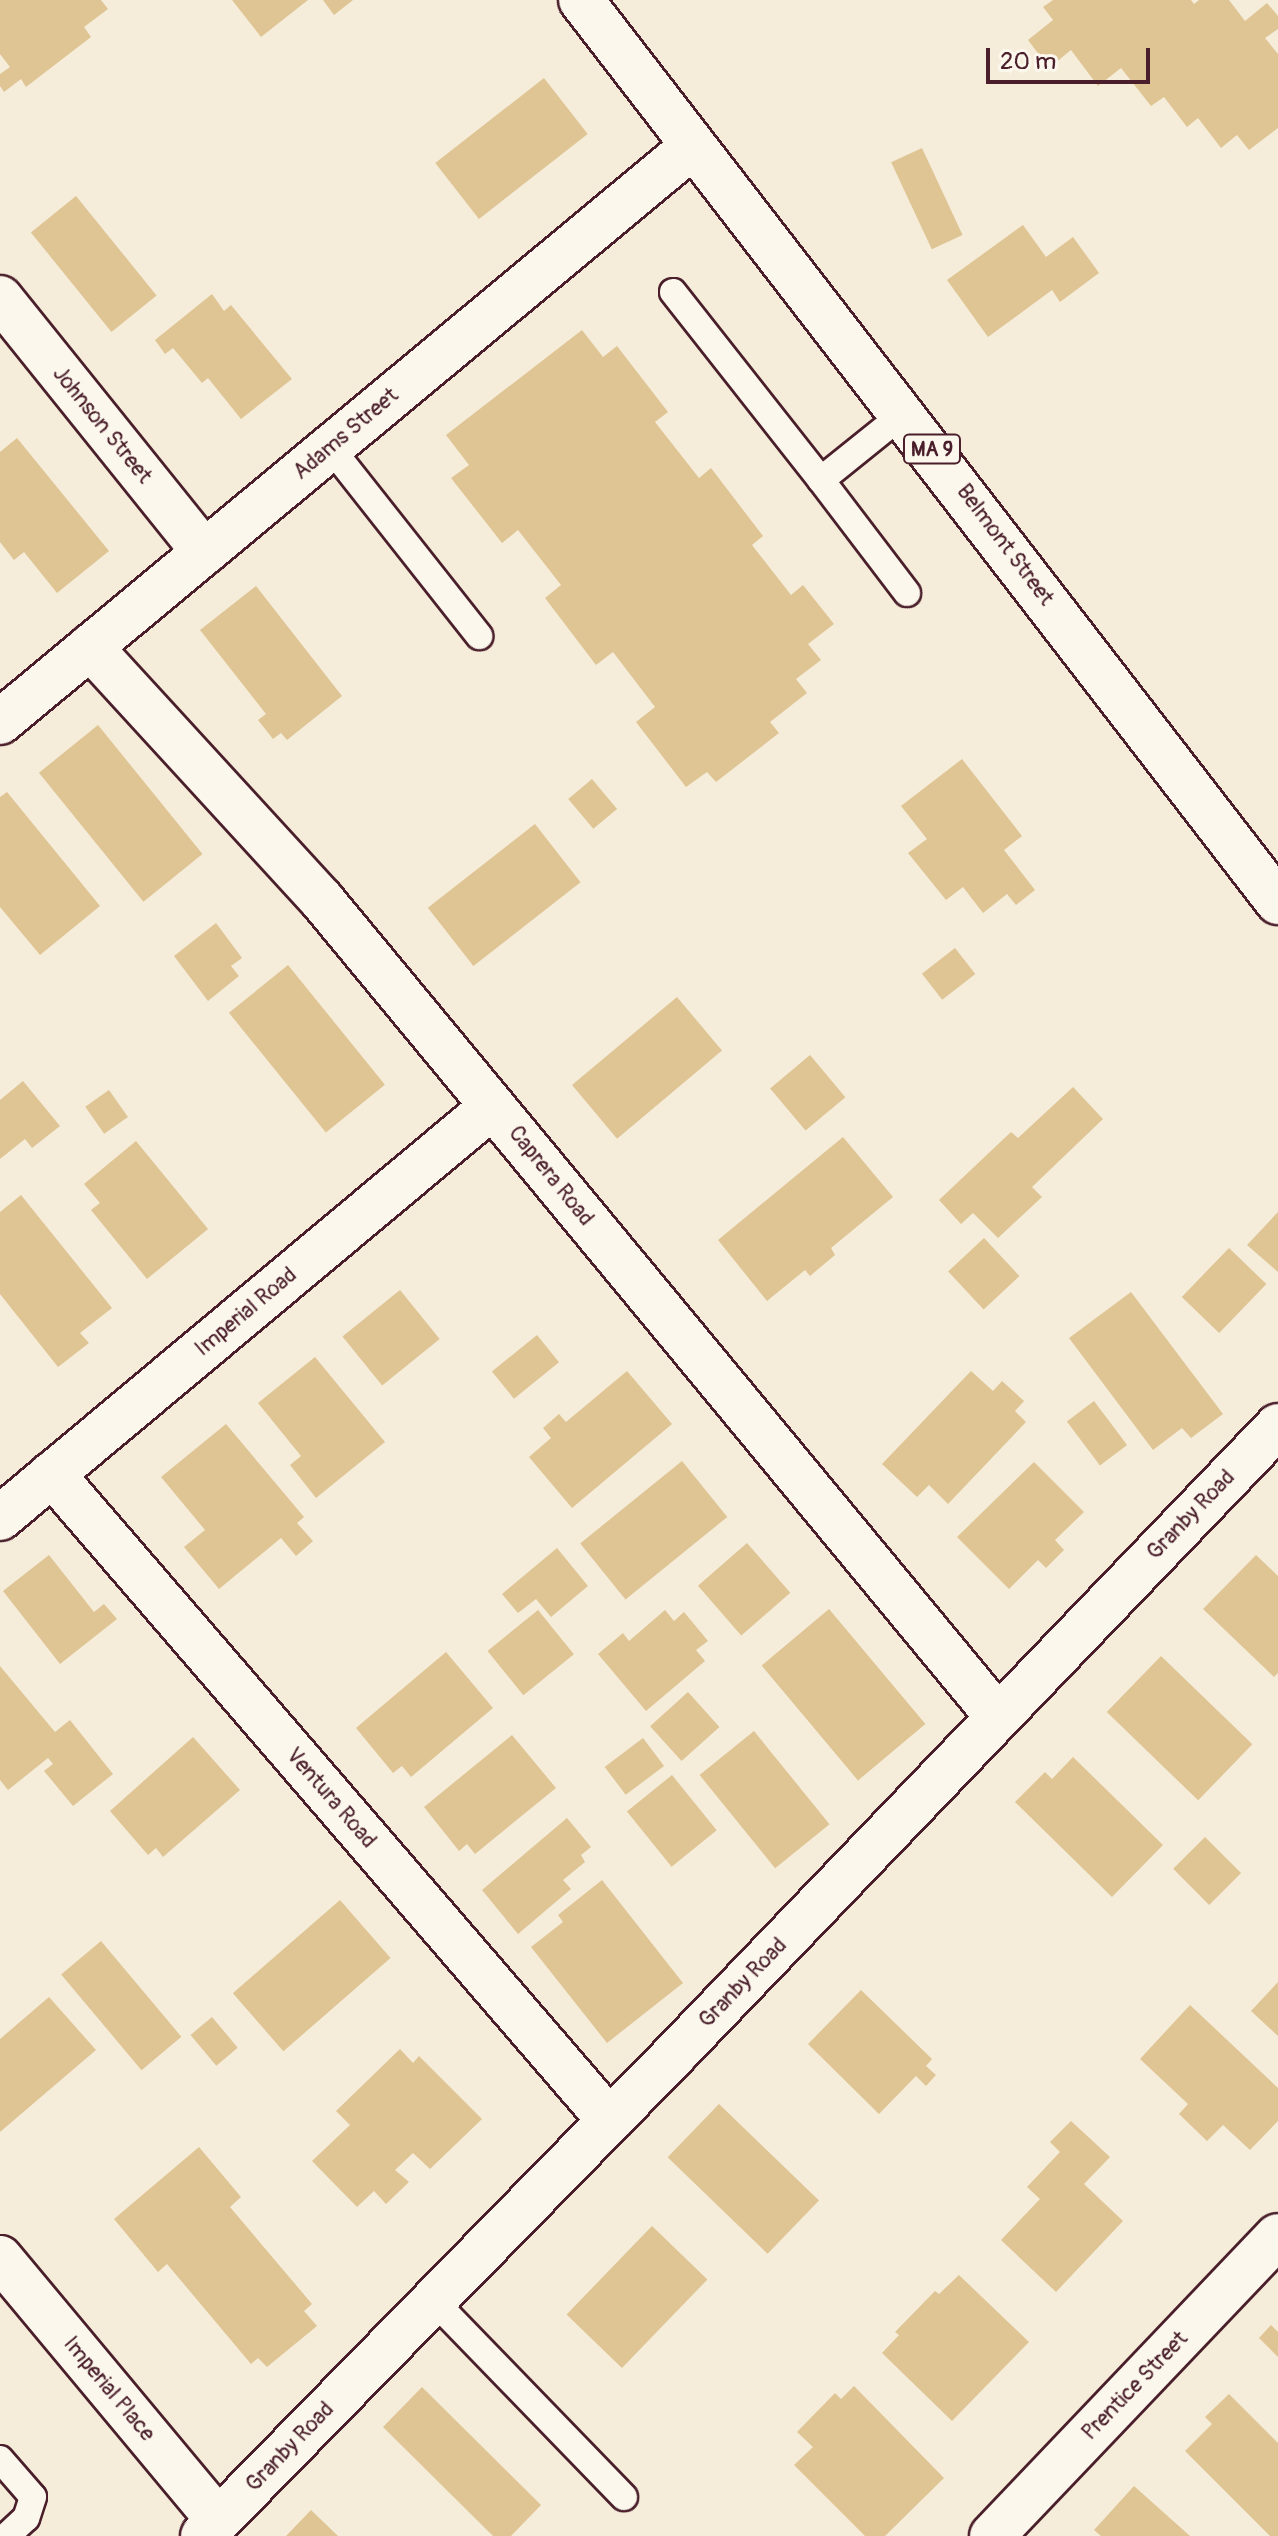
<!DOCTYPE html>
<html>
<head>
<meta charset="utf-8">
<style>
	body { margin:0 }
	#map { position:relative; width:1278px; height:2536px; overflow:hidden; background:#f5edda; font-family:Pangolin,sans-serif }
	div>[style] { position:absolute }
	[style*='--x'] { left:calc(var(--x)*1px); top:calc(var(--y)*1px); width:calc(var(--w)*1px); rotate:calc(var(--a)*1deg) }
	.building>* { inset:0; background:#dfc494; transform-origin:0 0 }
	.roads { filter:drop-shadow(2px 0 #4a1f2b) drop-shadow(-2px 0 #4a1f2b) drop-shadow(0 2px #4a1f2b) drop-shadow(0 -2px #4a1f2b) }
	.service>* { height:26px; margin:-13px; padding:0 13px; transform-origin:13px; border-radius:13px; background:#fbf7ec }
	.minor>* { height:44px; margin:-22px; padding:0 22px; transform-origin:22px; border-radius:22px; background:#fbf7ec }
	.trunk>* { height:44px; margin:-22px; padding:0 22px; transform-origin:22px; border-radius:22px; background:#fbf7ec }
	span { translate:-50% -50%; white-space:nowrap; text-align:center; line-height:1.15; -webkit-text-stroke:8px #fbf7ec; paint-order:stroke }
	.shield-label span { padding:2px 6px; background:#fbf7ec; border:2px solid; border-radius:6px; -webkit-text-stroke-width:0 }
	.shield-label { font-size:20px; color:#4a1f2b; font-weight:700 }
	.street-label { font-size:22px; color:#4a1f2b }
	.scale { position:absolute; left:986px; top:48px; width:164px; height:36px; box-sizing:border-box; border:4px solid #4a1f2b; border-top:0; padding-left:10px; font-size:24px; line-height:28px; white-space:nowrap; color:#4a1f2b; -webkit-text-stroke:6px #fbf7ec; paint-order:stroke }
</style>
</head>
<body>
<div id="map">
	<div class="building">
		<i style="clip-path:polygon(0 0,101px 0,108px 9px,84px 27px,91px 37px,26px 87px,21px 79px,4px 92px,0 86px,0 74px,10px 67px,0 54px)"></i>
		<i style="clip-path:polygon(232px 0,308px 0,261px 37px)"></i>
		<i style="clip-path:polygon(323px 0,353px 0,334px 15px)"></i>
		<i style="clip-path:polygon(1053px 0,1191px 0,1194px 4px,1199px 0,1229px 0,1245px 21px,1267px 3px,1278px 16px,1278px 29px,1265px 38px,1278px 54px,1278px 128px,1249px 150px,1237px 135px,1221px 148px,1198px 118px,1187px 127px,1164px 97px,1151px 106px,1121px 68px,1098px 86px,1071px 50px,1049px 68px,1028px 40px,1053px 20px,1043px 7px)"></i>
		<i style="left:544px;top:78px;width:71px;height:138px;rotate:52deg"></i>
		<i style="left:922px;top:148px;width:96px;height:34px;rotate:65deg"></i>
		<i style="left:76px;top:196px;width:128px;height:58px;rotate:51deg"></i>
		<i style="clip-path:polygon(1023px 225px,1046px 257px,1073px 237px,1099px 273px,1060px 302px,1052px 290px,988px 337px,947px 280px)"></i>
		<i style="clip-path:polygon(212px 294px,224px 311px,231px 305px,292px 379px,241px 419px,208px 378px,202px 383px,173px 348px,165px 354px,155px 340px)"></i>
		<i style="clip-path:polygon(582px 330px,603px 357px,617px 346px,668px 412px,655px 422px,699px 478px,711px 468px,763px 536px,752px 545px,791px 595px,803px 585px,834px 624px,808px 644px,821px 660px,796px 679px,807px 693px,770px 722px,779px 733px,716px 782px,707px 772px,686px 787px,636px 722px,655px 707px,613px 652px,596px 665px,545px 598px,561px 585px,518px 530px,502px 543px,451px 478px,469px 465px,446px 435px)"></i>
		<i style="clip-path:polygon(17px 438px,109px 551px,57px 593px,24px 552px,14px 560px,0 542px,0 452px)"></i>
		<i style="clip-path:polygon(256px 586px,342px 696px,287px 740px,281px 733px,273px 739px,258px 720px,266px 714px,200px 630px)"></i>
		<i style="left:98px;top:725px;width:166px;height:76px;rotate:51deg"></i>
		<i style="clip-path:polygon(962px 759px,1022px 836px,1004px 850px,1035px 890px,1016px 905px,1007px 894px,983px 913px,963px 887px,946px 900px,908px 853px,927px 839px,901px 806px)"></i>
		<i style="left:592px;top:779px;width:39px;height:31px;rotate:50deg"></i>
		<i style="clip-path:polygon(7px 792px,100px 906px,40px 955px,0 907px,0 797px)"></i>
		<i style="left:535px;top:824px;width:74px;height:136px;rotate:52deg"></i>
		<i style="clip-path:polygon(216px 923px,242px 958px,231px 966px,239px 976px,208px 1001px,174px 956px)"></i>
		<i style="left:955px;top:948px;width:33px;height:42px;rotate:52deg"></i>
		<i style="left:288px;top:965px;width:154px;height:76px;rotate:51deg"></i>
		<i style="left:677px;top:997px;width:70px;height:137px;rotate:50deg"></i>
		<i style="left:810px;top:1055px;width:55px;height:52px;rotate:50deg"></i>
		<i style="clip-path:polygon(23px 1081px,60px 1126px,32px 1148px,25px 1139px,0 1159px,0 1100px)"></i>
		<i style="clip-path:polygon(1073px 1087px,1103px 1119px,1032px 1187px,1042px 1197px,998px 1238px,973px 1213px,961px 1224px,939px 1200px,1011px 1132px,1018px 1138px)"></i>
		<i style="left:109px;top:1090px;width:33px;height:29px;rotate:55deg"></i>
		<i style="clip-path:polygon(843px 1137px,893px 1197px,831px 1248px,835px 1255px,810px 1276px,805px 1270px,767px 1301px,718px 1240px)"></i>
		<i style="clip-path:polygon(136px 1141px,208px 1229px,147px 1279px,91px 1210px,100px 1203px,84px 1184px)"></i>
		<i style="clip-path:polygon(21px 1195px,112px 1308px,80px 1333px,89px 1343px,58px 1367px,0 1294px,0 1212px)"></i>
		<i style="clip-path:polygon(1278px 1212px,1278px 1272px,1247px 1245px)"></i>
		<i style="left:984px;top:1238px;width:52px;height:49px;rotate:47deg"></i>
		<i style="left:1229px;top:1248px;width:52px;height:68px;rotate:44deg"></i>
		<i style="left:400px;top:1290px;width:63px;height:74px;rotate:51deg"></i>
		<i style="clip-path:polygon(1131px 1292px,1223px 1414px,1191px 1438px,1182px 1428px,1153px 1450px,1069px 1338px)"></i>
		<i style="left:537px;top:1335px;width:35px;height:58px;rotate:51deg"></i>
		<i style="clip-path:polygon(315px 1357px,385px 1442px,316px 1498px,290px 1465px,301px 1456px,258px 1403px)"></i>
		<i style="clip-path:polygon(627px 1371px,672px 1424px,572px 1508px,529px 1457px,551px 1438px,543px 1428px,559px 1414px,566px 1422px)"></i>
		<i style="clip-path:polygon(971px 1371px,993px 1391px,1002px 1381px,1024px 1401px,1015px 1411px,1026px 1422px,948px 1504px,929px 1485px,917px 1497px,882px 1464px)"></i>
		<i style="left:1094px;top:1401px;width:55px;height:34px;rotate:53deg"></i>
		<i style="clip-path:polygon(226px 1424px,304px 1517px,297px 1523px,313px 1541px,296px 1556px,281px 1538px,219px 1589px,184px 1547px,205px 1530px,161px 1477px)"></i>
		<i style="left:682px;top:1461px;width:72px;height:131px;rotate:51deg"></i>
		<i style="clip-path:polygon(1034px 1462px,1084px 1512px,1055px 1540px,1064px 1550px,1046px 1568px,1038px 1560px,1009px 1589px,957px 1537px)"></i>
		<i style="left:747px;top:1543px;width:66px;height:65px;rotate:49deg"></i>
		<i style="clip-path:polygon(557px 1548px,588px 1586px,551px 1617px,536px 1599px,518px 1613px,502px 1594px)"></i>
		<i style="clip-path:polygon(49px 1555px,94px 1612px,104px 1604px,117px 1619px,60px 1664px,3px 1591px)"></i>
		<i style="clip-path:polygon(1256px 1555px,1278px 1576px,1278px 1673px,1274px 1677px,1203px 1609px)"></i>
		<i style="left:829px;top:1609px;width:150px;height:88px;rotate:50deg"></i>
		<i style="left:538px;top:1610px;width:57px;height:65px;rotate:51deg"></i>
		<i style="clip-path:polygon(665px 1610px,674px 1621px,684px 1612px,708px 1641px,696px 1650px,705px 1661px,646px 1711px,598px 1654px,623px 1633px,629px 1641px)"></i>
		<i style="clip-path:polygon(446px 1652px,493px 1708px,411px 1777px,402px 1766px,393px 1773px,356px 1728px)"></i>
		<i style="left:1161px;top:1656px;width:127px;height:78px;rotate:44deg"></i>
		<i style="clip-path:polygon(0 1666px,55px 1732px,70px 1720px,113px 1774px,73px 1806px,44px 1771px,53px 1764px,48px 1758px,8px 1790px,0 1780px)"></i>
		<i style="left:688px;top:1692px;width:47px;height:51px;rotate:48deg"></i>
		<i style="left:754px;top:1731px;width:120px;height:70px;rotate:51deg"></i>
		<i style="clip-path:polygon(512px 1735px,556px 1788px,475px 1854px,467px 1844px,459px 1851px,424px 1807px)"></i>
		<i style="clip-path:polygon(193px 1737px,240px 1790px,163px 1857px,156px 1848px,148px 1855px,110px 1811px)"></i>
		<i style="left:643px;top:1738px;width:35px;height:48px;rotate:53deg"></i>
		<i style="clip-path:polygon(1073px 1757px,1163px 1845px,1112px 1897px,1015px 1802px,1045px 1772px,1052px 1779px)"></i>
		<i style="left:672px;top:1775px;width:71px;height:58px;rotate:51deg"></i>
		<i style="clip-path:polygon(567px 1818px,591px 1847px,581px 1855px,585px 1862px,563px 1880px,571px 1889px,518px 1934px,482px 1890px)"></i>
		<i style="left:1205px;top:1837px;width:51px;height:45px;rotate:45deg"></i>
		<i style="clip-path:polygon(602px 1880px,683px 1983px,607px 2043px,531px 1947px,563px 1922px,558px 1915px)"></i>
		<i style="left:340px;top:1900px;width:77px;height:142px;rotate:49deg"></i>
		<i style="left:101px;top:1941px;width:125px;height:52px;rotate:50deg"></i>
		<i style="clip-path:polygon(1278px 1982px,1278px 2036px,1251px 2011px)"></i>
		<i style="clip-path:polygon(861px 1990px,932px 2059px,926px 2066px,936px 2075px,926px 2086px,916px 2076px,879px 2114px,808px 2044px)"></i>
		<i style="clip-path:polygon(49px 1997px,96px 2050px,0 2132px,0 2039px)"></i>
		<i style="clip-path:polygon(1190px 2005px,1278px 2088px,1278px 2121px,1250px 2150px,1223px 2125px,1207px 2141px,1179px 2114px,1188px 2104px,1140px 2059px)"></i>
		<i style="left:212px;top:2017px;width:40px;height:28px;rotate:50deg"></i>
		<i style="clip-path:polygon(400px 2049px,413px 2063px,419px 2056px,482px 2119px,430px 2169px,413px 2153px,395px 2170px,409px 2182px,386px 2204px,374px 2191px,357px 2207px,312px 2161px,350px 2125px,336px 2111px)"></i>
		<i style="left:719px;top:2104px;width:139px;height:74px;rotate:44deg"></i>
		<i style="clip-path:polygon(1071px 2121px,1110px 2157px,1084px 2184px,1123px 2221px,1056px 2292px,1001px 2240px,1040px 2199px,1027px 2187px,1060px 2152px,1050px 2142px)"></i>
		<i style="clip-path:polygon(199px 2147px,241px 2197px,230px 2207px,312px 2304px,304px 2311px,317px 2326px,267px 2367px,258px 2358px,251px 2364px,167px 2264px,158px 2272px,114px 2219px)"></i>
		<i style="left:652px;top:2226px;width:77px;height:123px;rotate:44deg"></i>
		<i style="clip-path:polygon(959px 2275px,1029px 2342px,952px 2421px,882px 2353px,899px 2335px,895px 2332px,935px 2291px,939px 2294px)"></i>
		<i style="clip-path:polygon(1271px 2325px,1278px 2332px,1278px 2357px,1259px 2338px)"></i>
		<i style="clip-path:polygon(854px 2386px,944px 2478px,885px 2536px,865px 2536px,794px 2465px,813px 2447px,797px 2432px,835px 2393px,841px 2399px)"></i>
		<i style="clip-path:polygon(422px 2387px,541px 2505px,511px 2536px,493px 2536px,383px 2427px)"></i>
		<i style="clip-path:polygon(1229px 2394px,1278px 2443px,1278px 2536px,1270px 2536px,1185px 2451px,1212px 2424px,1205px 2417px)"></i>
		<i style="clip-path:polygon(1134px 2486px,1190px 2536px,1101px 2536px,1094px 2530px)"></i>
		<i style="clip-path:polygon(311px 2510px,338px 2536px,286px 2536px)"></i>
	</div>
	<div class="roads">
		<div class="service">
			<i style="--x:673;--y:292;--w:239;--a:51.8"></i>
			<i style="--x:821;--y:480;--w:105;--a:-38.8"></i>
			<i style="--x:330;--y:447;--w:241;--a:51.7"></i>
			<i style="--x:821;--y:480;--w:142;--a:52.7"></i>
			<i style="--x:434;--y:2301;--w:273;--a:45.9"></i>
			<i style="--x:0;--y:2459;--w:50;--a:49"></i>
			<i style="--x:33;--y:2497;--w:22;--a:108"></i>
			<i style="--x:26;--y:2518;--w:26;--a:137"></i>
		</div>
		<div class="minor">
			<i style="--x:0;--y:298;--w:326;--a:51.2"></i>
			<i style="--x:90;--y:647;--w:342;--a:47.5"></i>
			<i style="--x:321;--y:899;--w:1062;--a:50.39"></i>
			<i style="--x:0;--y:722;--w:901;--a:-39.73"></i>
			<i style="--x:52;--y:1474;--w:854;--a:49.22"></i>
			<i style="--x:0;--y:1518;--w:642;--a:-39.89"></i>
			<i style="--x:0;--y:2258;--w:341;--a:50.2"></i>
			<i style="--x:203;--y:2536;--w:673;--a:-45.6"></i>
			<i style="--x:674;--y:2055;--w:872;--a:-46.16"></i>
			<i style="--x:992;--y:2536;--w:414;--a:-46.4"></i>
		</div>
		<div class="trunk">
			<i style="--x:581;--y:0;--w:1140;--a:52.31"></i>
		</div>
	</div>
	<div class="shield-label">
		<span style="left:932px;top:449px">MA 9</span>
	</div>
	<div class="street-label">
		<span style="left:102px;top:425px;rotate:51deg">Johnson Street</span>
		<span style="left:346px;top:434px;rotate:-40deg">Adams Street</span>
		<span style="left:1005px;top:545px;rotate:53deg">Belmont Street</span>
		<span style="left:551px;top:1176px;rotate:51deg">Caprera Road</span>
		<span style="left:246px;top:1312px;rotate:-40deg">Imperial Road</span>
		<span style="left:1191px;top:1515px;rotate:-46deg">Granby Road</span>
		<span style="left:331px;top:1798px;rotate:49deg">Ventura Road</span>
		<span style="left:743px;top:1983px;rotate:-46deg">Granby Road</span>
		<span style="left:1135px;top:2386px;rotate:-46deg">Prentice Street</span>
		<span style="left:109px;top:2389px;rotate:50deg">Imperial Place</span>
		<span style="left:290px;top:2447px;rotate:-46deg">Granby Road</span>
	</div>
	<div class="scale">20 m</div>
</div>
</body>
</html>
